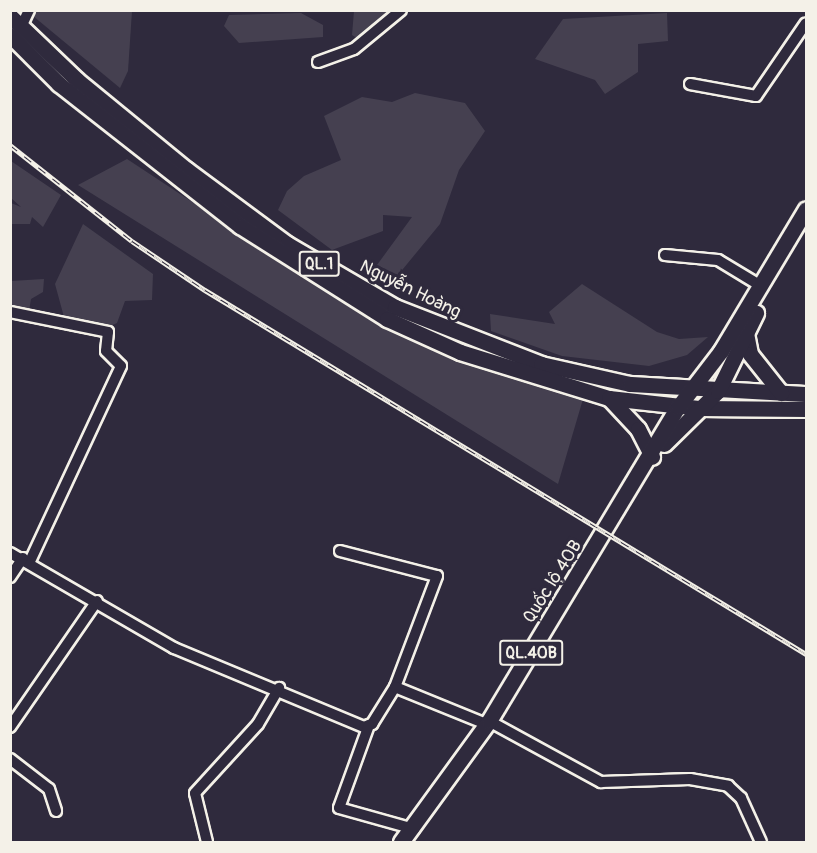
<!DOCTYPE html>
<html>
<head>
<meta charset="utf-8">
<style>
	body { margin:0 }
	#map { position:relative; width:817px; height:853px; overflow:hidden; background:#2f2a3d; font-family:Pangolin,sans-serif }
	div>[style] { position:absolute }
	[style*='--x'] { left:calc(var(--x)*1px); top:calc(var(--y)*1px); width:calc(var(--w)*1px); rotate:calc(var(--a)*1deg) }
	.green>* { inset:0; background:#454050 }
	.roads { filter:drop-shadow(2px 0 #f4f1e8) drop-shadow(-2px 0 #f4f1e8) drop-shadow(0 2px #f4f1e8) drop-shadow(0 -2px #f4f1e8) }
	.minor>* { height:10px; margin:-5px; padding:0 5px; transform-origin:5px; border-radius:5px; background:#2f2a3d }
	.highway>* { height:15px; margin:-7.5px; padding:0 7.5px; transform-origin:7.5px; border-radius:7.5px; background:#2f2a3d }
	.rail>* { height:5px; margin-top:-2.5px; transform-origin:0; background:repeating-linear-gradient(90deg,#2f2a3d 0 9px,#f4f1e8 0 18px); box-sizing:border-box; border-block:2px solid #f4f1e8 }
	span { translate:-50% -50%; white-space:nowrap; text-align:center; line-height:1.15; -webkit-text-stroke:6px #2f2a3d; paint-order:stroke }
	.shield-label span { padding:2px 4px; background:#2f2a3d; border:2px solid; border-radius:4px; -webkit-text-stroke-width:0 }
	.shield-label { font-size:16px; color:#f4f1e8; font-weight:700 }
	.street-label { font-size:18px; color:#f4f1e8 }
	.frame { position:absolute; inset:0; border:12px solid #f4f1e8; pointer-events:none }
</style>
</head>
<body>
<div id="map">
	<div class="green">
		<i style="clip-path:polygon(27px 11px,132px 11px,128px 71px,120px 88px)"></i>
		<i style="clip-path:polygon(354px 11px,394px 11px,366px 44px,352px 35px)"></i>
		<i style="clip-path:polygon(301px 13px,323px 25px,323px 37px,239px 43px,224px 26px,229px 15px)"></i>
		<i style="clip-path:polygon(667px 13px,668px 41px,638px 44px,638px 72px,605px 94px,595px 80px,535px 59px,563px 19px)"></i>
		<i style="clip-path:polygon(415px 93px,465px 103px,485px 131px,459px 170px,440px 224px,398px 275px,377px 265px,412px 217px,383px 215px,383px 231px,332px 250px,278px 210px,287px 191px,304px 176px,341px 160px,324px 116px,362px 97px,392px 102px)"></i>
		<i style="clip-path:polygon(127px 159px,344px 302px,470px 364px,583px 399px,558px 484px,78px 185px)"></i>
		<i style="clip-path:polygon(11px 161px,61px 195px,43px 227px,32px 217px,30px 224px,11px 224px,11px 203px,21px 207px,11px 198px)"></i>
		<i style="clip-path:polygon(83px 224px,153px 274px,152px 300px,125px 301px,117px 323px,108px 327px,74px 326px,64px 317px,55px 284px)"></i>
		<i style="clip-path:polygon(44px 279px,43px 292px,31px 299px,29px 311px,11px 311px,11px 281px)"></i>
		<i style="clip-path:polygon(582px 284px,657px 332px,679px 339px,708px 337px,687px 355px,649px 366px,562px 356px,491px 331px,490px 314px,555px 324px,549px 312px)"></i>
	</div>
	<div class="roads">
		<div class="minor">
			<i style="--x:22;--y:25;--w:17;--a:-65"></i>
			<i style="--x:318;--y:62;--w:38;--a:-20"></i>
			<i style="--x:354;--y:49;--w:61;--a:-39.7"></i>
			<i style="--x:690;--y:84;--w:67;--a:10.3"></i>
			<i style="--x:756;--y:96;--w:88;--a:-55.6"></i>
			<i style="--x:665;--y:255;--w:53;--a:5.4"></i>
			<i style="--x:718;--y:260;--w:50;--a:31.2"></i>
			<i style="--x:10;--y:312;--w:100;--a:11.5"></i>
			<i style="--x:108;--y:332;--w:19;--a:96"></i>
			<i style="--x:106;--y:351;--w:21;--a:45"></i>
			<i style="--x:121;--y:366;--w:215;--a:115"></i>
			<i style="--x:340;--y:551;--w:100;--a:14.5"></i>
			<i style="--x:437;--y:576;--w:119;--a:110.7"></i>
			<i style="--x:10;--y:553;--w:190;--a:30.1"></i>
			<i style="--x:174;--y:648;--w:206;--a:22.6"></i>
			<i style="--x:364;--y:727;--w:9;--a:-21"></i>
			<i style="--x:372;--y:724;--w:44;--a:-58.1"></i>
			<i style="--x:395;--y:687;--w:98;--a:22.1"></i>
			<i style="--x:10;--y:577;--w:23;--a:-56"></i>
			<i style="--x:489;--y:721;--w:128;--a:28.6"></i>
			<i style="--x:601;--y:782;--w:89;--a:-1.9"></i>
			<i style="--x:690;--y:779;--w:39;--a:10"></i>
			<i style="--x:728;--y:786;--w:18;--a:43"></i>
			<i style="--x:741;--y:798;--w:48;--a:65.6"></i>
			<i style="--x:369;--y:725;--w:88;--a:109.9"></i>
			<i style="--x:339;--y:808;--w:78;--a:15.6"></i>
			<i style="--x:10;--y:727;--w:153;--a:-55.4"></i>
			<i style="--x:10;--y:759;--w:49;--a:37.6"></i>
			<i style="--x:49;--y:789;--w:23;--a:72"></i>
			<i style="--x:207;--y:842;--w:50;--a:-103.8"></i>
			<i style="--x:195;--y:793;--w:93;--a:-47.6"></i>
			<i style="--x:258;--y:724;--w:42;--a:-59.7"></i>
		</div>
		<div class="highway">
			<i style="--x:10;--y:16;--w:93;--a:43.7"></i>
			<i style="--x:77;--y:80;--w:142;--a:39.3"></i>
			<i style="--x:187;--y:170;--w:124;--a:36.5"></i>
			<i style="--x:287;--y:244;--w:125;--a:30.3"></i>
			<i style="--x:395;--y:307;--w:157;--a:21.3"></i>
			<i style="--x:541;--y:364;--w:91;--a:12.7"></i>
			<i style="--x:630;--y:384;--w:176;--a:3.3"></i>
			<i style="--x:10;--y:35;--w:69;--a:45"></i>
			<i style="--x:59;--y:84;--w:230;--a:38.1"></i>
			<i style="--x:240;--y:226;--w:174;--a:32.3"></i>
			<i style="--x:387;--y:319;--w:80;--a:24.3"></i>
			<i style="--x:460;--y:352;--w:156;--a:17.2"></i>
			<i style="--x:609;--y:398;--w:92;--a:6.3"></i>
			<i style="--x:700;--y:408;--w:106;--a:0.5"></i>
			<i style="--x:746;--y:333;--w:21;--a:79"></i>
			<i style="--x:750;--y:354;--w:50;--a:51.5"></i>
			<i style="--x:609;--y:398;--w:42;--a:46.9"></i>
			<i style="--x:638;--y:429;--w:31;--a:63"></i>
			<i style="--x:664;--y:444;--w:76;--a:-44.5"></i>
			<i style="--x:718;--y:391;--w:87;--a:-64"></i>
			<i style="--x:401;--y:842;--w:150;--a:-54"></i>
			<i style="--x:489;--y:721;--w:366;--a:-59"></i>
			<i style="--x:678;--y:407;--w:71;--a:-52.5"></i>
			<i style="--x:721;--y:351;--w:165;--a:-59.1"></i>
		</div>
	</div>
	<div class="rail">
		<i style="--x:10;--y:145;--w:155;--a:38.2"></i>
		<i style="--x:132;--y:241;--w:88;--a:33.9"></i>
		<i style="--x:205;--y:290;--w:703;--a:31.2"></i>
	</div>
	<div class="shield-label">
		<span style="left:319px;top:264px">QL.1</span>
		<span style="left:531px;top:653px">QL.40B</span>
	</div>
	<div class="street-label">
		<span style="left:410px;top:290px;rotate:26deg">Nguyễn Hoàng</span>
		<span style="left:553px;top:582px;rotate:-58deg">Quốc lộ 40B</span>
	</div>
	<div class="frame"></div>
</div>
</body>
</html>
